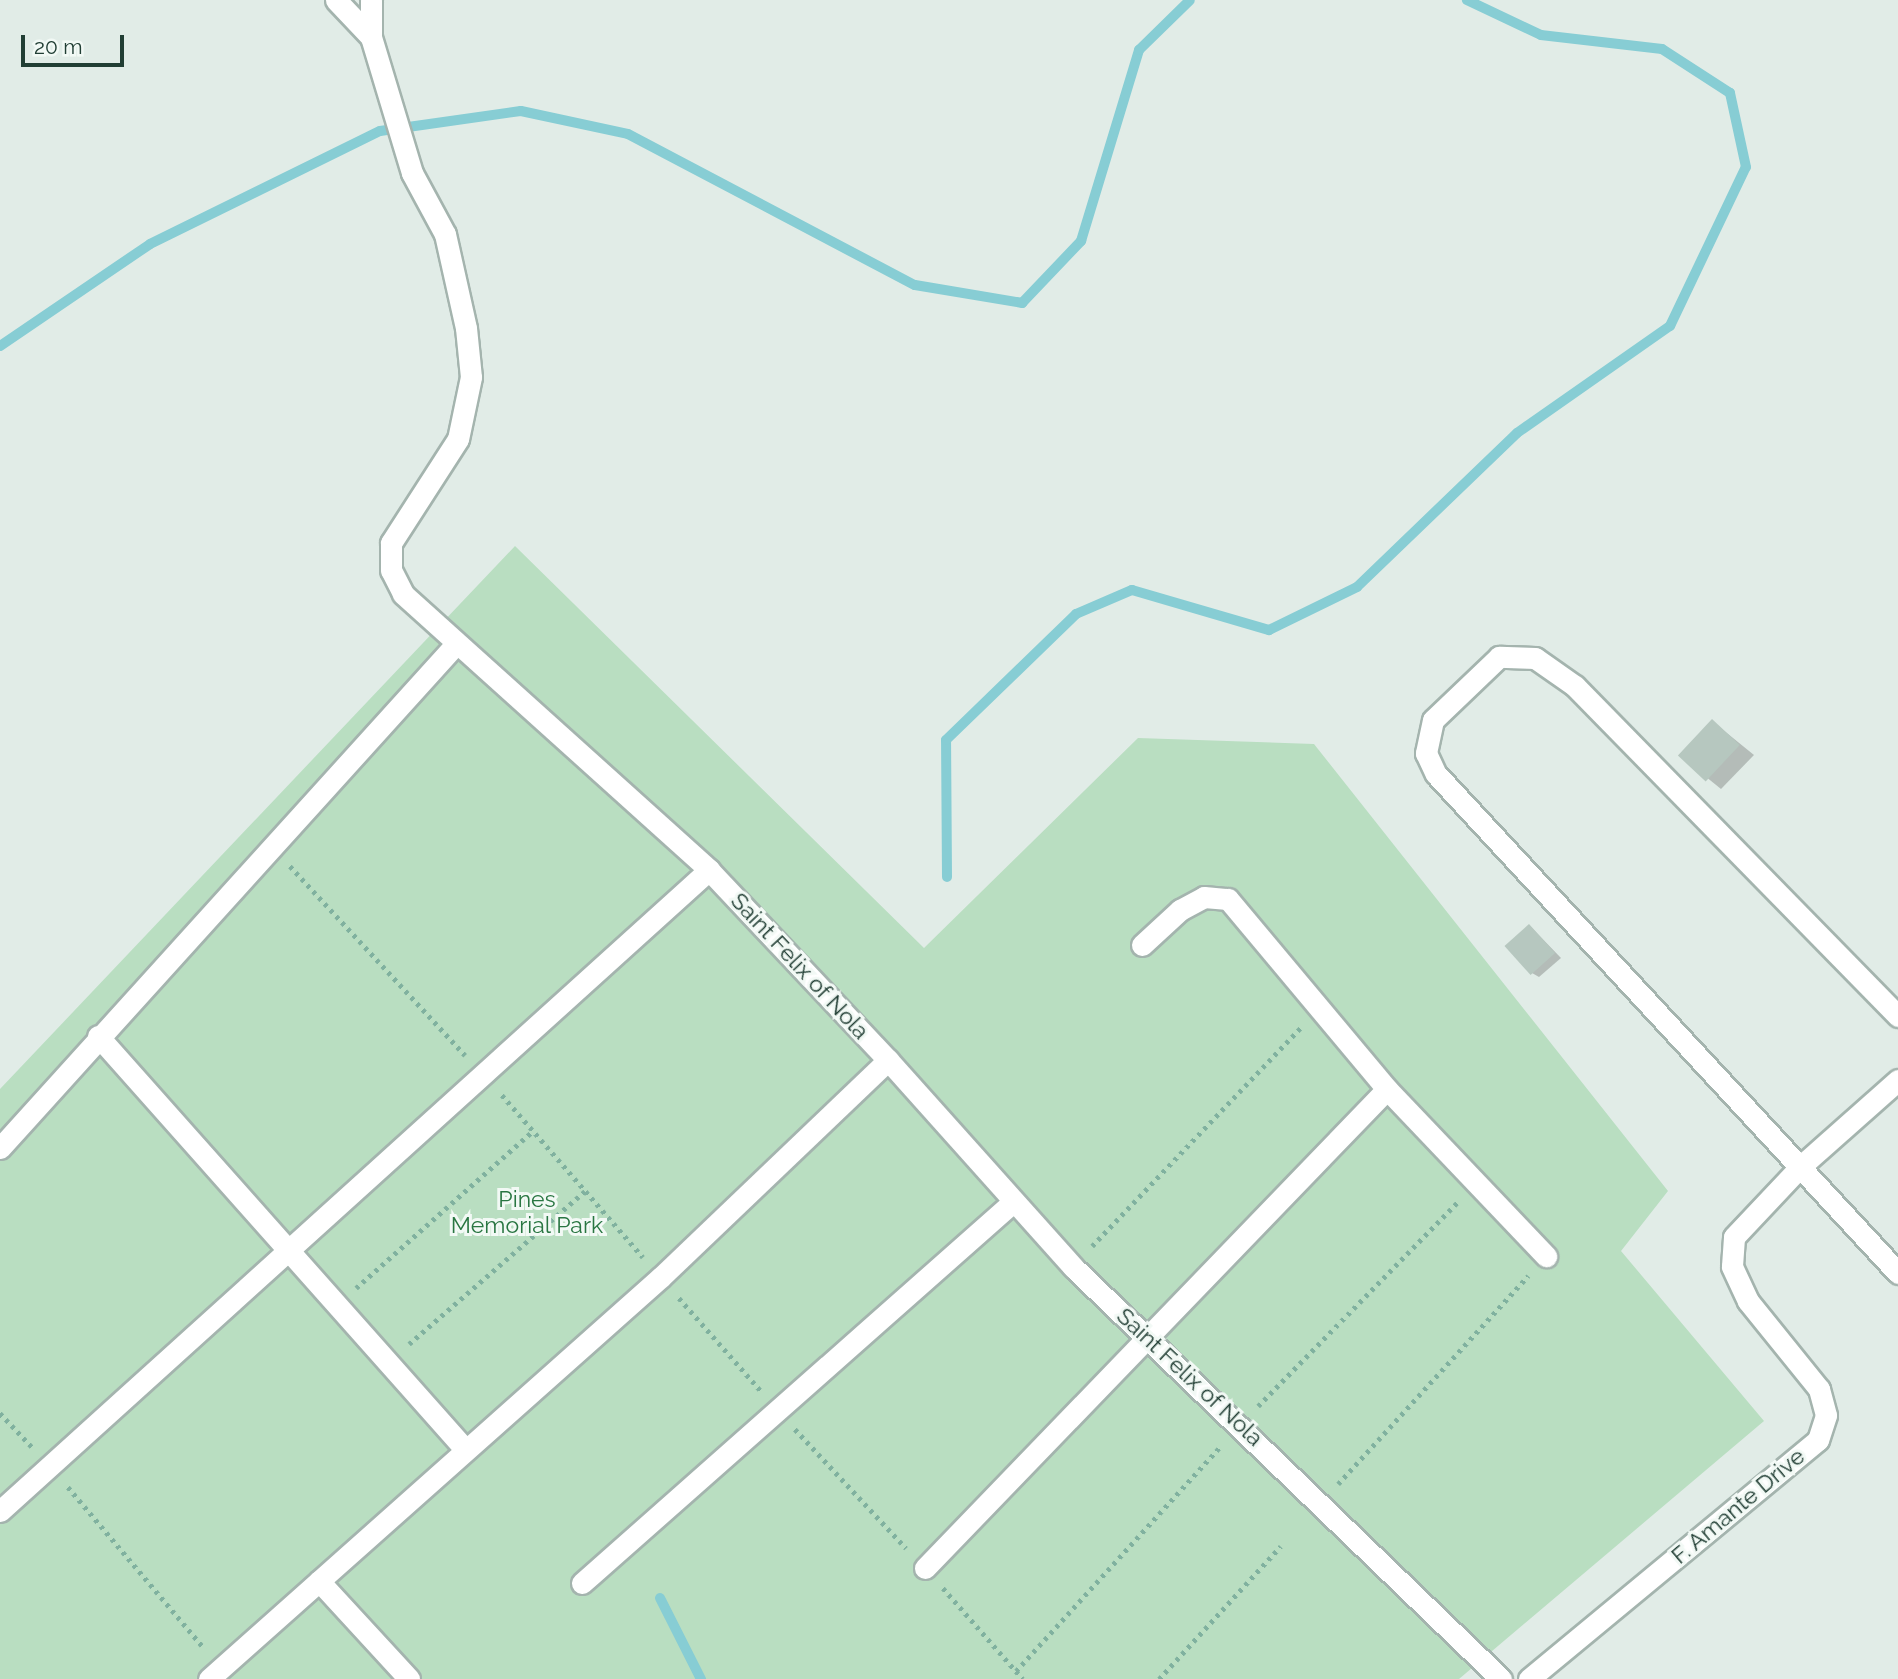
<!DOCTYPE html>
<html>
<head>
<meta charset="utf-8">
<style>
	body { margin:0 }
	#map { position:relative; width:1898px; height:1679px; overflow:hidden; background:#e1ece7; font-family:Raleway,sans-serif }
	div>[style] { position:absolute }
	[style*='--x'] { left:calc(var(--x)*1px); top:calc(var(--y)*1px); width:calc(var(--w)*1px); rotate:calc(var(--a)*1deg) }
	.green>* { inset:0; background:#b9dec1 }
	.shadow>* { inset:0; background:#0003 }
	.stream>* { height:10px; margin:-5px; padding:0 5px; transform-origin:5px; border-radius:5px; background:#87cdd4 }
	.building>* { inset:0; background:#b6c7bf; transform-origin:0 0 }
	.path>* { height:4.5px; margin-top:-2.25px; transform-origin:0; background:repeating-linear-gradient(90deg,#80b19f 0 3.5px,transparent 0 8.5px) }
	.roads { filter:drop-shadow(2px 0 #a4b4ae) drop-shadow(-2px 0 #a4b4ae) drop-shadow(0 2px #a4b4ae) drop-shadow(0 -2px #a4b4ae) }
	.minor>* { height:21px; margin:-10.5px; padding:0 10.5px; transform-origin:10.5px; border-radius:10.5px; background:#fff }
	span { translate:-50% -50%; white-space:nowrap; text-align:center; line-height:1.15; -webkit-text-stroke:6px #f2f9f5; paint-order:stroke }
	.street-label { font-size:23px; color:#213e34 }
	.park-label { font-size:23px; color:#297642 }
	.scale { position:absolute; left:21px; top:35px; width:103px; height:32px; box-sizing:border-box; border:4px solid #213e34; border-top:0; padding-left:9px; font-size:21px; line-height:24px; white-space:nowrap; color:#213e34; -webkit-text-stroke:5px #f2f9f5; paint-order:stroke }
</style>
</head>
<body>
<div id="map">
	<div class="green">
		<i style="clip-path:polygon(515px 546px,924px 948px,1138px 738px,1314px 744px,1668px 1191px,1621px 1251px,1764px 1421px,1459px 1679px,0 1679px,0 1089px)"></i>
	</div>
	<div class="shadow">
		<i style="clip-path:polygon(1712px 721px,1754px 755px,1721px 789px,1679px 755px)"></i>
		<i style="clip-path:polygon(1530px 926px,1561px 958px,1539px 977px,1532px 973px)"></i>
	</div>
	<div class="stream">
		<i style="--x:0;--y:346;--w:181;--a:-34.2"></i>
		<i style="--x:150;--y:244;--w:256;--a:-26.2"></i>
		<i style="--x:380;--y:131;--w:142;--a:-8.1"></i>
		<i style="--x:521;--y:111;--w:109;--a:12.1"></i>
		<i style="--x:628;--y:134;--w:324;--a:27.8"></i>
		<i style="--x:915;--y:285;--w:109;--a:9.5"></i>
		<i style="--x:1022;--y:303;--w:86;--a:-46.4"></i>
		<i style="--x:1081;--y:241;--w:200;--a:-73.1"></i>
		<i style="--x:1139;--y:50;--w:71;--a:-44.4"></i>
		<i style="--x:947;--y:877;--w:137;--a:-90.4"></i>
		<i style="--x:946;--y:740;--w:181;--a:-44.1"></i>
		<i style="--x:1076;--y:614;--w:61;--a:-23.2"></i>
		<i style="--x:1132;--y:590;--w:143;--a:16.3"></i>
		<i style="--x:1269;--y:630;--w:98;--a:-26"></i>
		<i style="--x:1357;--y:587;--w:222;--a:-43.9"></i>
		<i style="--x:1517;--y:433;--w:187;--a:-35"></i>
		<i style="--x:1670;--y:326;--w:176;--a:-64.5"></i>
		<i style="--x:1746;--y:167;--w:76;--a:-102.2"></i>
		<i style="--x:1730;--y:93;--w:81;--a:-147.1"></i>
		<i style="--x:1662;--y:49;--w:122;--a:-173.4"></i>
		<i style="--x:1541;--y:35;--w:82;--a:-154.7"></i>
		<i style="--x:660;--y:1598;--w:91;--a:63.2"></i>
	</div>
	<div class="building">
		<i style="left:1712px;top:719px;width:38px;height:50px;rotate:43deg"></i>
		<i style="left:1529px;top:924px;width:39px;height:33px;rotate:48deg"></i>
	</div>
	<div class="path">
		<i style="--x:290;--y:866;--w:258;--a:47.2"></i>
		<i style="--x:502;--y:1095;--w:215;--a:49"></i>
		<i style="--x:1092;--y:1246;--w:303;--a:-46.3"></i>
		<i style="--x:356;--y:1288;--w:237;--a:-41.6"></i>
		<i style="--x:679;--y:1298;--w:124;--a:48.6"></i>
		<i style="--x:409;--y:1344;--w:233;--a:-41"></i>
		<i style="--x:1258;--y:1406;--w:286;--a:-45.6"></i>
		<i style="--x:0;--y:1413;--w:47;--a:46.7"></i>
		<i style="--x:795;--y:1429;--w:163;--a:47"></i>
		<i style="--x:1338;--y:1484;--w:282;--a:-47.6"></i>
		<i style="--x:68;--y:1487;--w:212;--a:49.8"></i>
		<i style="--x:943;--y:1588;--w:121;--a:48.7"></i>
		<i style="--x:1016;--y:1671;--w:304;--a:-47.7"></i>
		<i style="--x:1159;--y:1679;--w:180;--a:-47.5"></i>
	</div>
	<div class="roads">
		<div class="minor">
			<i style="--x:336;--y:0;--w:51;--a:46.6"></i>
			<i style="--x:371;--y:37;--w:37;--a:-90"></i>
			<i style="--x:371;--y:37;--w:142;--a:73.2"></i>
			<i style="--x:412;--y:173;--w:69;--a:61.6"></i>
			<i style="--x:445;--y:234;--w:96;--a:77.4"></i>
			<i style="--x:466;--y:328;--w:49;--a:84.2"></i>
			<i style="--x:471;--y:377;--w:63;--a:101.8"></i>
			<i style="--x:458;--y:439;--w:124;--a:122.8"></i>
			<i style="--x:391;--y:543;--w:27;--a:90"></i>
			<i style="--x:391;--y:570;--w:27;--a:63"></i>
			<i style="--x:403;--y:594;--w:412;--a:42"></i>
			<i style="--x:709;--y:870;--w:261;--a:46.7"></i>
			<i style="--x:888;--y:1060;--w:278;--a:48.2"></i>
			<i style="--x:1073;--y:1267;--w:594;--a:43.91"></i>
			<i style="--x:1142;--y:945;--w:52;--a:-42.6"></i>
			<i style="--x:1180;--y:910;--w:27;--a:-28"></i>
			<i style="--x:1204;--y:897;--w:24;--a:5"></i>
			<i style="--x:1228;--y:899;--w:248;--a:50.1"></i>
			<i style="--x:1387;--y:1089;--w:231;--a:46.4"></i>
			<i style="--x:1898;--y:1016;--w:462;--a:-134.4"></i>
			<i style="--x:1575;--y:686;--w:49;--a:-145"></i>
			<i style="--x:1535;--y:658;--w:36;--a:-178"></i>
			<i style="--x:1499;--y:657;--w:91;--a:136.3"></i>
			<i style="--x:1433;--y:720;--w:34;--a:102"></i>
			<i style="--x:1426;--y:753;--w:23;--a:65"></i>
			<i style="--x:1436;--y:774;--w:680;--a:47.2"></i>
			<i style="--x:98;--y:1036;--w:553;--a:48.38"></i>
			<i style="--x:0;--y:1148;--w:678;--a:-47.87"></i>
			<i style="--x:0;--y:1511;--w:956;--a:-42.12"></i>
			<i style="--x:925;--y:1568;--w:665;--a:-46.03"></i>
			<i style="--x:319;--y:1581;--w:133;--a:47.4"></i>
			<i style="--x:582;--y:1583;--w:575;--a:-41.48"></i>
			<i style="--x:209;--y:1679;--w:605;--a:-41.65"></i>
			<i style="--x:661;--y:1277;--w:314;--a:-43.7"></i>
			<i style="--x:1529;--y:1679;--w:375;--a:-39.6"></i>
			<i style="--x:1818;--y:1440;--w:26;--a:-72"></i>
			<i style="--x:1826;--y:1415;--w:27;--a:-105"></i>
			<i style="--x:1819;--y:1389;--w:113;--a:-128.9"></i>
			<i style="--x:1748;--y:1301;--w:38;--a:-115"></i>
			<i style="--x:1732;--y:1266;--w:29;--a:-86"></i>
			<i style="--x:1734;--y:1237;--w:96;--a:-46.7"></i>
			<i style="--x:1800;--y:1167;--w:131;--a:-41.6"></i>
		</div>
	</div>
	<div class="street-label">
		<span style="left:800px;top:966px;rotate:47deg">Saint Felix of Nola</span>
		<span style="left:1190px;top:1377px;rotate:43deg">Saint Felix of Nola</span>
		<span style="left:1738px;top:1506px;rotate:-40deg">F. Amante Drive</span>
	</div>
	<div class="park-label">
		<span style="left:527px;top:1212px">Pines<br>Memorial Park</span>
	</div>
	<div class="scale">20 m</div>
</div>
</body>
</html>
